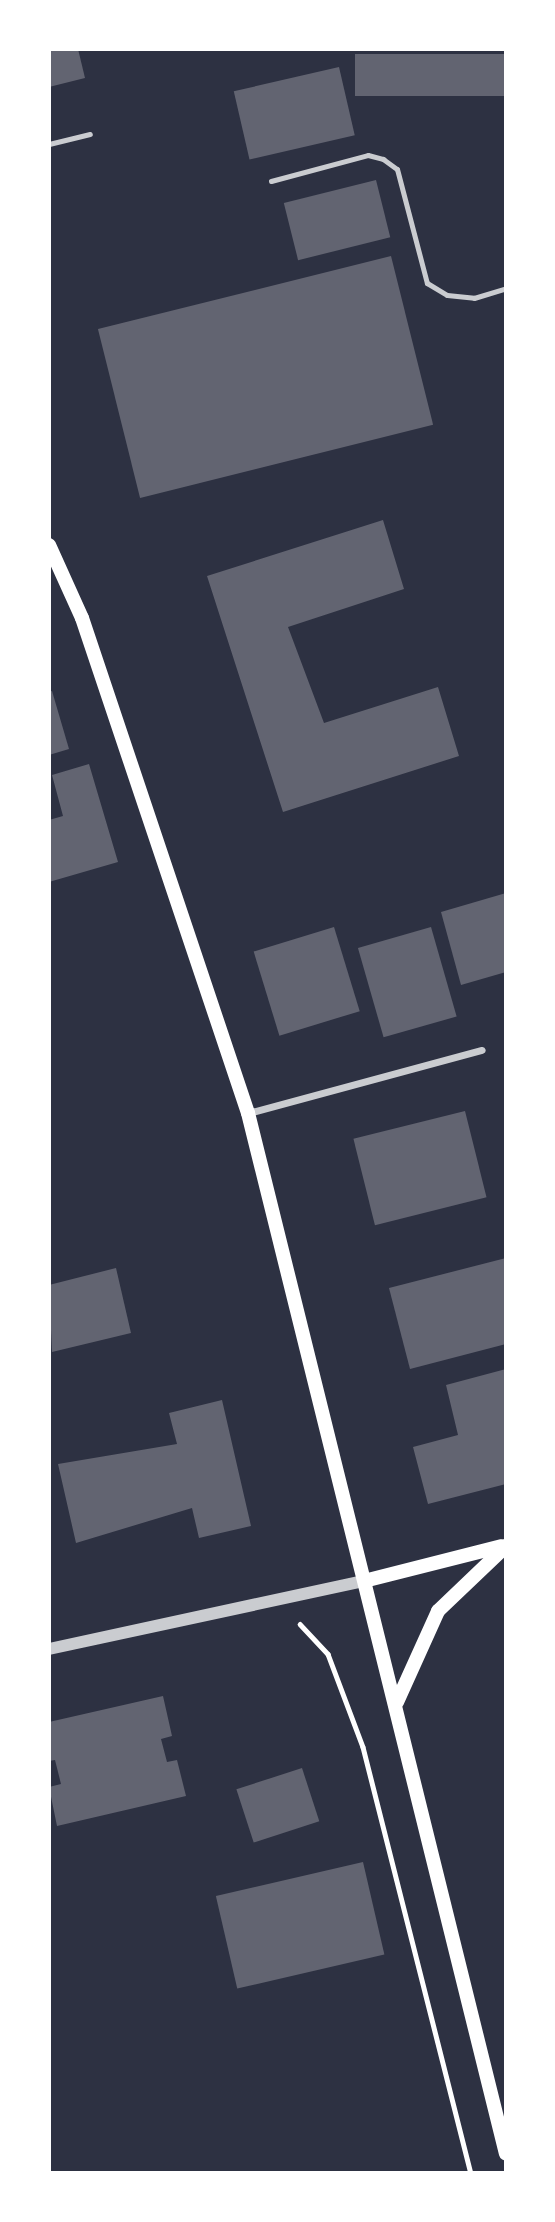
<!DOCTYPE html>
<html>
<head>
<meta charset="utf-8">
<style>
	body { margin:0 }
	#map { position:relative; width:555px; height:2222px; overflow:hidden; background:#2d3142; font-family:Overpass,sans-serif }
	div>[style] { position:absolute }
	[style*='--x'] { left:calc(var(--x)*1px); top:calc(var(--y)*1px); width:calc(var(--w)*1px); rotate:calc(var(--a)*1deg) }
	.building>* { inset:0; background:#626471; transform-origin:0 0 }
	.path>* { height:4.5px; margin:-2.25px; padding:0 2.25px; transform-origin:2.25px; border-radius:2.25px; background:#fff }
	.service>* { height:5px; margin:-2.5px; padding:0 2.5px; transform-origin:2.5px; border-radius:2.5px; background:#caccd0 }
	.minor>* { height:7px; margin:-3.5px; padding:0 3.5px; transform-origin:3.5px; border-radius:3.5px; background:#caccd0 }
	.tertiary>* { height:12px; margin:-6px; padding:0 6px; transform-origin:6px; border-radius:6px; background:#caccd0 }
	.secondary>* { height:14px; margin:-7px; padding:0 7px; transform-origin:7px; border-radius:7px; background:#fff }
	span { translate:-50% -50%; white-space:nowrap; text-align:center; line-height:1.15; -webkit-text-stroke:7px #fff; paint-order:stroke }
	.frame { position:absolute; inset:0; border:51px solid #fff; pointer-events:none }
</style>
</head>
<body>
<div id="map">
	<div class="building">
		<i style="clip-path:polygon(49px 49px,78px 49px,85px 78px,49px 87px)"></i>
		<i style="left:506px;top:54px;width:42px;height:151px;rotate:90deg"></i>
		<i style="left:339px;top:67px;width:70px;height:108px;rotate:77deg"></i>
		<i style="left:376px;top:180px;width:59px;height:95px;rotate:76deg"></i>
		<i style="left:391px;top:256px;width:174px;height:302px;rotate:76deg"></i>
		<i style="clip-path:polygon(383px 520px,404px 589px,288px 627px,324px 723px,438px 687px,459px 756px,283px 812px,207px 576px)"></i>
		<i style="clip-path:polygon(52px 691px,69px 749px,49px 755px,49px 692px)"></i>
		<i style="clip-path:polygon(89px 764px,118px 862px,49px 882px,49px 820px,63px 816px,52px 775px)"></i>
		<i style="clip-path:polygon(506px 893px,506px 972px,461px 985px,441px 912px)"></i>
		<i style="left:334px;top:927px;width:88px;height:84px;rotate:73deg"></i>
		<i style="left:431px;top:927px;width:93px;height:76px;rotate:74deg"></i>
		<i style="left:465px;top:1111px;width:89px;height:115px;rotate:76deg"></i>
		<i style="clip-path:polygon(506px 1258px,506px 1344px,410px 1369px,389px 1288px)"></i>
		<i style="clip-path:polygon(116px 1268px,131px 1333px,52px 1352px,49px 1285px)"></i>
		<i style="clip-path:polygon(506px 1369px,506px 1484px,428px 1504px,413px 1447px,458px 1435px,446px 1385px)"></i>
		<i style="clip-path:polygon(222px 1400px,251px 1526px,199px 1538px,192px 1508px,76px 1543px,58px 1464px,177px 1444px,169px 1413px)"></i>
		<i style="clip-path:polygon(163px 1696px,172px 1736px,161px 1739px,167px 1762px,177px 1760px,186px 1796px,57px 1826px,49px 1787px,61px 1784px,55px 1760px,49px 1761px,49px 1722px)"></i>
		<i style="left:302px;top:1768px;width:56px;height:69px;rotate:72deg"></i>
		<i style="left:363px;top:1862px;width:95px;height:151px;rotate:77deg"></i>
	</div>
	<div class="path">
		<i style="--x:300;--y:1624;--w:41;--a:47"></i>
		<i style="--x:328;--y:1654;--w:99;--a:69.4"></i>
		<i style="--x:363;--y:1747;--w:439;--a:75.8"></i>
	</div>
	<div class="service">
		<i style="--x:49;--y:144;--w:42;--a:-13.7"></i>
		<i style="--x:271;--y:181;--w:100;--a:-15"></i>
		<i style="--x:368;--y:155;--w:16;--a:15"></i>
		<i style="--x:383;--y:159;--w:17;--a:36"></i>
		<i style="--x:397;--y:169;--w:118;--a:75.3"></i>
		<i style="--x:427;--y:283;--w:23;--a:31"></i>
		<i style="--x:447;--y:295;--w:27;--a:6"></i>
		<i style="--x:474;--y:298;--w:34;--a:-17"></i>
	</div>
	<div class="minor">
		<i style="--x:248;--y:1113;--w:242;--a:-15.1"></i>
	</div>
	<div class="tertiary">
		<i style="--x:49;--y:1649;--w:326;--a:-12.2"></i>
	</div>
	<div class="secondary">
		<i style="--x:49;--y:545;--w:80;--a:65.7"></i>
		<i style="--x:82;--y:618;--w:522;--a:71.46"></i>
		<i style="--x:248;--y:1113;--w:1072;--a:76.08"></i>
		<i style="--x:368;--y:1580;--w:138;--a:-14.2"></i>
		<i style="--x:397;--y:1702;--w:100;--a:-65.7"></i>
		<i style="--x:438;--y:1611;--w:94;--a:-43.7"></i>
	</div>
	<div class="frame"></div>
</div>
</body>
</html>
